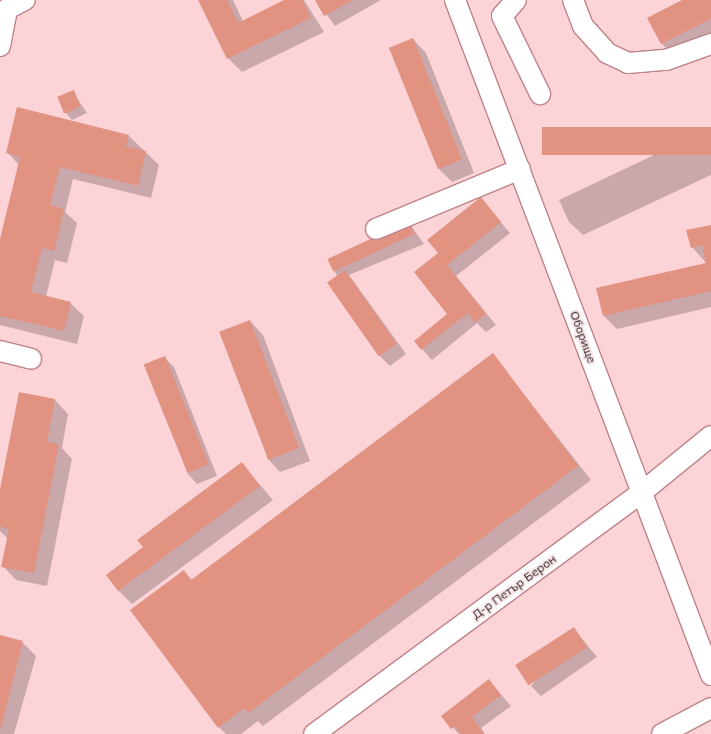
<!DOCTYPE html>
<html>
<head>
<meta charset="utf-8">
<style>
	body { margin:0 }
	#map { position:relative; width:711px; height:734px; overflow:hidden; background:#fcd3d6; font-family:Mulish,sans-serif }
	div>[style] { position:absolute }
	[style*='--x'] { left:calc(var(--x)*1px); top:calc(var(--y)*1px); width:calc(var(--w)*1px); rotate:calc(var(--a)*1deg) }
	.shadow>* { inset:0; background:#0003 }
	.building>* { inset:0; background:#e19281; transform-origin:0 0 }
	.roads { filter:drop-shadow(1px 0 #bf8288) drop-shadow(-1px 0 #bf8288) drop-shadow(0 1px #bf8288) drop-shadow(0 -1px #bf8288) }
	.minor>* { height:20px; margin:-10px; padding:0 10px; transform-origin:10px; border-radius:10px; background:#fff }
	span { translate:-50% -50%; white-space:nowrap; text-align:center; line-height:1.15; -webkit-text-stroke:4px #f6e8e9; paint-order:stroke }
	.street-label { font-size:12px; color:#271114 }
</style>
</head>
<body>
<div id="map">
	<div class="shadow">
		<i style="clip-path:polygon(200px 0,233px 0,243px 21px,287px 0,304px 0,324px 32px,242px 72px,228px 58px)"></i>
		<i style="clip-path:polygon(316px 0,381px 0,335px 26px)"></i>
		<i style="clip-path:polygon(685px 0,711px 0,711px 34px,672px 54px,662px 44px)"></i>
		<i style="clip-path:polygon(413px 39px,426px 53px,474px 173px,452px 182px,438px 168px)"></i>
		<i style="clip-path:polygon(73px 92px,87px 113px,72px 120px,66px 113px)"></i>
		<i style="clip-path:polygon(711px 128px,711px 175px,583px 235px,569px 222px,559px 200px)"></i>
		<i style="clip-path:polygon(129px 136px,159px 165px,151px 198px,73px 179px,65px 212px,77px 223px,67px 263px,55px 260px,46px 297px,70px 303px,84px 316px,77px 344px,0 325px,0 244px,19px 165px,8px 153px)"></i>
		<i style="clip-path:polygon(481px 199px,510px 233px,456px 276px,496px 325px,486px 332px,477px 323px,432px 360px,415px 341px,449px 314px,439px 253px)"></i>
		<i style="clip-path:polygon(409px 223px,424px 244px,349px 275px,406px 354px,390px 366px,380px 356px,333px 268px)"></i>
		<i style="clip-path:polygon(711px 226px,711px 307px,617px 329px,604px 316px,707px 264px,692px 247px)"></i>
		<i style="clip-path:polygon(250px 321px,263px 335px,310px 461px,280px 472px,267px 458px)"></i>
		<i style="clip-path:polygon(493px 355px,591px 480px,263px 726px,258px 721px,241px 734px,226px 734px,219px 727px,184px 572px,192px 580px)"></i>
		<i style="clip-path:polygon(164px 357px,174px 367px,217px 476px,197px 484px,187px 473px)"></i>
		<i style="clip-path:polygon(55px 400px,68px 414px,62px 448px,72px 459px,47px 586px,16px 580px,3px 566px,8px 539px,0 531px,0 496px)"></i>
		<i style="clip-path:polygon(242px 464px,273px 500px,132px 604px,118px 590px,144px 548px)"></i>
		<i style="clip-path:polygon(574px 629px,597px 657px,541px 696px,531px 686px)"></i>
		<i style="clip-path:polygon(0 636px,22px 642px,36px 656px,14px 734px,0 734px)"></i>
		<i style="clip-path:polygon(489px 681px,511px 706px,481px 728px,485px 734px,459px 734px,442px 716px)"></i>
	</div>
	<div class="building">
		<i style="clip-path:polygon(198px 0,227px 0,238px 23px,284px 0,302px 0,311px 18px,227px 59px)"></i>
		<i style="clip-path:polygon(315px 0,353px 0,324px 16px)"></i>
		<i style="clip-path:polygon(682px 0,711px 0,711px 19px,661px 44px,647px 18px)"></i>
		<i style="left:413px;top:38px;width:131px;height:26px;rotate:68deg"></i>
		<i style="left:74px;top:90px;width:18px;height:18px;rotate:68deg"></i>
		<i style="clip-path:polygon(17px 107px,129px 135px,126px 146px,146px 151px,138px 186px,60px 167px,50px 205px,64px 209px,54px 251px,42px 248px,31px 292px,71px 302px,64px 331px,0 316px,0 239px,20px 157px,6px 153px)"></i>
		<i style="left:711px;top:127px;width:28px;height:169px;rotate:90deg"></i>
		<i style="clip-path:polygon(481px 197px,501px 222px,447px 265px,486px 314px,475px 323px,468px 313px,421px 350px,414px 341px,447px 314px,414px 272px,438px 253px,427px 240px)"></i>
		<i style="left:409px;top:221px;width:14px;height:90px;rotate:65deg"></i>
		<i style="clip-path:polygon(711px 225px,711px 291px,603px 316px,596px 288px,706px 263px,702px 245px,691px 248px,686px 230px)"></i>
		<i style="left:345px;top:270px;width:90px;height:22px;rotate:55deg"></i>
		<i style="left:250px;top:320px;width:137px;height:33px;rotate:69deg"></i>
		<i style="clip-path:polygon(493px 353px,578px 466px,248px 713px,244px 708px,218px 728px,130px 610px,184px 570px,191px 580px)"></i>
		<i style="left:165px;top:356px;width:117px;height:23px;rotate:68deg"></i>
		<i style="clip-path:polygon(19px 392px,55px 399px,47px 442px,59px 444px,34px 573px,1px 567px,9px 529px,0 527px,0 489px)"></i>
		<i style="clip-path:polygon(242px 462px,260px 486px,118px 591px,106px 575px,143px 547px,137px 540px)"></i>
		<i style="left:574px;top:627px;width:24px;height:70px;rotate:57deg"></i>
		<i style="clip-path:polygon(0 635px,23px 641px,1px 728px,0 728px)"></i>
		<i style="clip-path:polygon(489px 679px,501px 695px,472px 717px,484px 734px,461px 734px,455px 726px,451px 729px,441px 716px)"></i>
	</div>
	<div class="roads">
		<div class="minor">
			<i style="--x:455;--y:0;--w:722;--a:69.23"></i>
			<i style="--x:516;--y:0;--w:21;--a:131"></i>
			<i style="--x:502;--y:16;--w:87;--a:64"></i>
			<i style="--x:573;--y:0;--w:28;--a:69"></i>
			<i style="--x:583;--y:26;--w:36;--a:48"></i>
			<i style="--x:607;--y:53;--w:23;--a:25"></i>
			<i style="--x:628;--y:63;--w:38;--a:-5"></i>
			<i style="--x:666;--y:60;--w:48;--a:-19.6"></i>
			<i style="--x:0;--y:46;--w:38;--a:-79"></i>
			<i style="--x:7;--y:9;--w:20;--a:-27"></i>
			<i style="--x:376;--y:229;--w:156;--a:-22.6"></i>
			<i style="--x:0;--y:351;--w:32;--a:14"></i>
			<i style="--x:314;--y:734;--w:406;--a:-36.4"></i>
			<i style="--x:641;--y:493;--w:90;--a:-39.2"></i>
			<i style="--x:662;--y:734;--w:55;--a:-28"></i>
		</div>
	</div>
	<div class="street-label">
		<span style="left:583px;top:337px;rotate:70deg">Оборище</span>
		<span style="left:514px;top:587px;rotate:-36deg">Д-р Петър Берон</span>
	</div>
</div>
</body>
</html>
